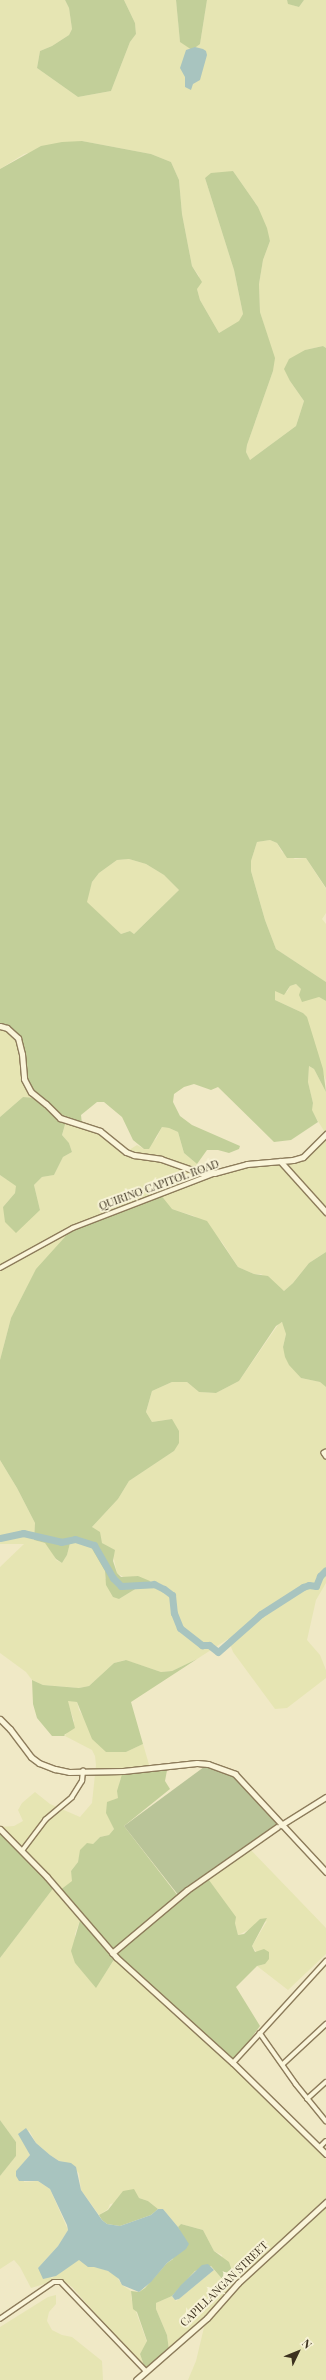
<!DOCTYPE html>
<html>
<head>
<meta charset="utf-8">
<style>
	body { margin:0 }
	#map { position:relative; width:326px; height:2380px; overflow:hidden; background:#f0e9c6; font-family:"Playfair Display",serif }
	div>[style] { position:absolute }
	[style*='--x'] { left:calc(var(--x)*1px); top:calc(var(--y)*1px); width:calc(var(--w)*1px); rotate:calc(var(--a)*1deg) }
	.farmland>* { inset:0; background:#e6e5b3 }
	.green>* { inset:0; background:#c2cf99 }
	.cemetery>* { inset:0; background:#b9c498 }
	.water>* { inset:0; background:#a8c4bf }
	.river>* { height:7px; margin:-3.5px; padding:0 3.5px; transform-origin:3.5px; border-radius:3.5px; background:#a8c4bf }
	.roads { filter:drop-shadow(1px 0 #8d7c5b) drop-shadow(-1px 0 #8d7c5b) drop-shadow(0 1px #8d7c5b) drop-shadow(0 -1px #8d7c5b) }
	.street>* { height:3.5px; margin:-1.75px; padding:0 1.75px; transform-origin:1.75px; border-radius:1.75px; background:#faf5da }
	.secondary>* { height:5px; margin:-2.5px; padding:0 2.5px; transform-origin:2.5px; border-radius:2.5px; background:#faf5da }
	span { translate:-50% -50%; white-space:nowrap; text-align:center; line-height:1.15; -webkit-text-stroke:4px #f7f2d6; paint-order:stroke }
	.street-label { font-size:11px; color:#3c311f }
	.north { position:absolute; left:278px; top:2332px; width:40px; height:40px; -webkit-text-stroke:3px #f7f2d6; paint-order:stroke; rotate:47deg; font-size:11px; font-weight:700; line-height:16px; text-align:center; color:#3c311f }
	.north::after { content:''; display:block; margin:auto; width:14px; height:18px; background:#3c311f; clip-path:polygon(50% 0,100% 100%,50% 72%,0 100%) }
</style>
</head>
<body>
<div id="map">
	<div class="farmland">
		<i style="clip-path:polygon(0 0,65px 0,69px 8px,72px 29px,69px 35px,52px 46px,40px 51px,37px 68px,78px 97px,111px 91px,130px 42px,136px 34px,135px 23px,124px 0,176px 0,180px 42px,200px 44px,207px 0,287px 0,289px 4px,299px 7px,304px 0,326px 0,326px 348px,323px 346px,305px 350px,290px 381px,304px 401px,296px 426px,250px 460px,246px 452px,247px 445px,273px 371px,274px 358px,260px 312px,259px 284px,263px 260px,270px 241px,258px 207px,233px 171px,205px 178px,234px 270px,243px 314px,240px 321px,219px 333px,200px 300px,197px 289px,199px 276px,192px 266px,182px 214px,179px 180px,171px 162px,151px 154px,82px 141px,24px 154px,0 169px)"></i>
		<i style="clip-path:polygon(270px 840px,277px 843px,282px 852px,295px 859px,306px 858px,326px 889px,326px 913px,322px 919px,326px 924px,326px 982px,276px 949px,265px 920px,251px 871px,251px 861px,257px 842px)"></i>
		<i style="clip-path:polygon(129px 859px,146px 864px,164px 875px,179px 890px,134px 934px,130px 931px,121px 934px,86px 902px,92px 882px,99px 873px,117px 860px)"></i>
		<i style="clip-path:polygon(296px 984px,310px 998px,319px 997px,326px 1001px,326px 1081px,303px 1013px,275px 1000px,275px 990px,287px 992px,290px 986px)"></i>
		<i style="clip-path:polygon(0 1026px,18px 1038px,37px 1098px,23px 1097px,0 1117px)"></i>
		<i style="clip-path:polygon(309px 1066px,314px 1069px,326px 1092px,326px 1134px,311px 1110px,313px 1103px,308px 1082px)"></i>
		<i style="clip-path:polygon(66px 1121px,92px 1127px,126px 1152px,137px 1145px,144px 1149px,156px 1139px,162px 1127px,169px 1128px,178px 1132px,184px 1153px,197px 1164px,194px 1170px,202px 1173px,303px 1157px,326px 1135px,326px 1252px,309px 1263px,293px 1283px,284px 1291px,261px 1274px,254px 1274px,238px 1267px,222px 1242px,194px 1216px,172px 1209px,36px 1270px,11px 1318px,0 1360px,0 1175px,17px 1186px,15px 1193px,3px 1207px,40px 1210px,34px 1185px,42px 1177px,54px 1175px,63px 1157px,72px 1152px,69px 1143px,62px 1135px)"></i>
		<i style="clip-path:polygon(280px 1322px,285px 1324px,286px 1334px,283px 1347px,289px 1364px,301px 1378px,320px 1382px,326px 1387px,326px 1583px,316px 1600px,307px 1640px,320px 1655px,326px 1670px,326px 1678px,287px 1708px,275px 1709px,233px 1652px,228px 1639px,197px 1659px,172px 1671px,161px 1672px,125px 1660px,114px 1663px,89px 1686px,79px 1688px,43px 1685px,32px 1680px,26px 1672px,0 1653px,0 1567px,24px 1544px,0 1544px,0 1460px,17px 1488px,35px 1523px,34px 1540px,45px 1543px,51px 1549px,56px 1560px,62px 1563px,67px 1555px,70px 1543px,80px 1541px,91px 1547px,98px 1557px,105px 1571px,105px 1578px,119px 1599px,137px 1588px,147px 1587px,138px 1576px,125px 1578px,117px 1573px,112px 1550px,102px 1543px,92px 1527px,118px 1499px,129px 1481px,174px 1451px,172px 1419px,152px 1422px,146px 1412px,152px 1391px,172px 1382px,187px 1382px,199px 1392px,216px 1393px,239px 1381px)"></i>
		<i style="clip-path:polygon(67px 1700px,77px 1702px,79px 1710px,106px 1752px,126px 1752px,143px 1744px,150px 1768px,120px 1779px,118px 1798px,113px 1800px,111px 1821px,114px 1829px,109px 1835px,100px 1837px,93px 1844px,81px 1850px,78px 1862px,71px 1871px,81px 1917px,75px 1934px,75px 1963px,96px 1987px,116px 1957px,233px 2063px,326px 2154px,326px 2380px,188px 2380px,196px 2361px,206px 2319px,169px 2350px,167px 2335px,156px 2309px,156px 2303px,172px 2296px,176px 2301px,179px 2299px,214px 2270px,225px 2281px,222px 2255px,214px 2251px,203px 2230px,181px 2224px,178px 2227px,163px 2209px,158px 2209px,148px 2201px,139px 2198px,110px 2204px,108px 2209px,99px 2215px,81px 2190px,79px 2173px,65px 2162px,59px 2161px,50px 2155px,36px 2143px,29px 2130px,24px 2142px,30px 2155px,19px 2168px,24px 2182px,38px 2181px,50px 2189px,68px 2230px,58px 2246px,38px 2268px,52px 2278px,79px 2259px,115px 2274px,122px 2285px,131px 2291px,131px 2298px,147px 2342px,140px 2354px,146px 2371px,72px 2287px,61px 2279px,31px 2288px,20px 2267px,14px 2260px,0 2269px,0 2176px,16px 2156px,16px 2142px,0 2120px,0 1958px,55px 1886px,0 1827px,14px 1826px,23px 1821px,18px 1810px,22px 1803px,35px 1792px,50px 1804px,80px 1817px,92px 1803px,96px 1765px,95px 1756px,92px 1750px,65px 1736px,74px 1721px)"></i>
		<i style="clip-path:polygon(247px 1846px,326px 1928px,326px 1954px,288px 1990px,257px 1966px,265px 1964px,252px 1946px,267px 1921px,238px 1935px,235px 1923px,206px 1876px)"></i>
		<i style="clip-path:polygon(56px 2295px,56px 2304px,49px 2312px,47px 2321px,52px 2330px,62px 2335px,72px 2337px,102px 2361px,103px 2380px,0 2380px,0 2327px,48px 2297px)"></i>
	</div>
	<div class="green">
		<i style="clip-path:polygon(65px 0,124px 0,135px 23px,136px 34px,130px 42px,111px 91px,78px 97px,37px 68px,40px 51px,52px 46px,69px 35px,72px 29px,69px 8px)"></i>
		<i style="clip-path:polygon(176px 0,207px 0,200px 44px,192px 50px,180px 42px)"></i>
		<i style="clip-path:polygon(287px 0,304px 0,299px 7px,288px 4px)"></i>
		<i style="clip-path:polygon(evenodd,82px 141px,151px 154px,171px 162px,179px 180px,182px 214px,192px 266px,202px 282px,197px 289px,200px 300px,219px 333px,239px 321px,243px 314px,234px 270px,205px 178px,211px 173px,233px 171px,258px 207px,267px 228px,270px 241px,263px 260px,259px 284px,260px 312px,275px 358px,273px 371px,247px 445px,246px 452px,250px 460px,296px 426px,304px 401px,290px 381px,284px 369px,289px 359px,305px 350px,323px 346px,326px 348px,326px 888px,306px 858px,287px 858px,277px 843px,270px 840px,257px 842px,251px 861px,251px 871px,265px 920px,276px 949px,326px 982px,326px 1001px,319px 997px,302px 1002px,299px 995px,301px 989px,296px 984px,290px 986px,284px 995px,275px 991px,275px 1000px,303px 1013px,307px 1017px,323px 1069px,326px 1092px,314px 1069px,309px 1066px,308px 1082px,313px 1103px,312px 1110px,318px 1122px,291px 1140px,274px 1142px,218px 1087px,211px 1090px,194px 1084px,184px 1087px,174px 1094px,173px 1102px,180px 1116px,192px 1125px,240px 1146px,239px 1149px,229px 1153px,218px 1150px,207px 1150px,197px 1164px,184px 1153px,178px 1132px,169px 1128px,162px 1127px,149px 1149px,144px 1149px,133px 1140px,122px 1117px,104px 1102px,97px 1102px,81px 1115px,82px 1124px,66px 1121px,62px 1135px,69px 1143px,72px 1152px,63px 1157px,54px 1175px,42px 1177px,34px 1185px,40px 1210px,16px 1233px,5px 1222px,3px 1207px,15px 1193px,16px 1186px,0 1175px,0 1117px,23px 1097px,36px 1098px,26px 1087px,18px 1038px,0 1026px,0 169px,41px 146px,62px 142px,82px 141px,129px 859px,146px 864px,164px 875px,179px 890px,134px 934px,130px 931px,121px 934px,87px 902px,92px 882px,99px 873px,117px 860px,129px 859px)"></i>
		<i style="clip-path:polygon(160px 1194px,172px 1209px,207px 1221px,238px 1267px,254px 1274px,268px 1276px,284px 1291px,293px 1283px,309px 1263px,326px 1252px,326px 1387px,320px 1382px,301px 1378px,289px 1365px,285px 1357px,283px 1347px,286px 1334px,282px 1322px,276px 1326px,239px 1381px,216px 1393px,199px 1392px,187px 1382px,172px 1382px,152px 1391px,146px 1412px,152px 1422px,172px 1419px,179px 1431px,179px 1443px,174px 1451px,129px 1481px,118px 1499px,92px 1527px,100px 1532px,102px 1543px,115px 1550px,113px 1561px,117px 1573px,121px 1577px,138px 1576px,150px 1581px,148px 1587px,137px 1588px,119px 1599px,113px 1597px,106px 1585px,105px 1571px,91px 1547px,80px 1541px,70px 1543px,67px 1555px,62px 1563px,56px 1559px,45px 1543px,34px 1540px,35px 1523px,17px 1488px,0 1460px,0 1360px,11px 1318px,36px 1269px,73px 1228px)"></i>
		<i style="clip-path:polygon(197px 1659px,131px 1702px,143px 1744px,126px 1752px,106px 1752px,92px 1739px,77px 1702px,68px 1701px,75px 1728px,64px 1735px,65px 1736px,52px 1736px,37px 1718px,33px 1704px,32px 1680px,43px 1685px,79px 1688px,89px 1686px,114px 1663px,126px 1660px,161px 1672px,172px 1671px)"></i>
		<i style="clip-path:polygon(168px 1765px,165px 1781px,170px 1789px,124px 1826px,178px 1896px,206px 1876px,236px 1917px,235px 1923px,238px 1935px,244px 1934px,260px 1919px,267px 1918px,252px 1946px,255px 1952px,264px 1949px,269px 1952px,269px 1959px,265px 1964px,257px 1966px,236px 1987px,260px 2026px,233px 2063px,115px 1958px,96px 1988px,75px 1963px,71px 1951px,81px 1917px,59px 1891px,72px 1881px,71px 1871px,78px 1862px,80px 1850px,87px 1843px,93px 1844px,100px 1837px,109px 1835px,114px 1829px,106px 1813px,107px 1802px,118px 1798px,117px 1791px,123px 1771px)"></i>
		<i style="clip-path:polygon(0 1829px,55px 1886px,0 1958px)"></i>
		<i style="clip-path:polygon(0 2120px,16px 2142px,16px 2156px,0 2176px)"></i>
		<i style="clip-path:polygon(134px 2189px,139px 2198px,148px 2201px,158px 2209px,151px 2215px,120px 2226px,107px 2224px,102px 2220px,99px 2215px,108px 2210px,123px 2191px)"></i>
		<i style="clip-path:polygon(181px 2224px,203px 2230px,214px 2251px,229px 2262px,233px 2274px,224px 2281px,211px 2266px,195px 2271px,172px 2296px,156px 2303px,156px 2309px,167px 2335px,169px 2350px,146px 2371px,140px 2354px,147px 2341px,137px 2312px,133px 2309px,131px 2291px,139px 2292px,145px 2288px,167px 2263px,173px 2259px,180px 2231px,178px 2227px)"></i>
	</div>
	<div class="cemetery">
		<i style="clip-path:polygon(208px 1764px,235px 1774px,281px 1825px,179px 1896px,124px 1826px)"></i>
	</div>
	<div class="water">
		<i style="clip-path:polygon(195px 47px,203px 49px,206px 51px,207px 55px,200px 80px,193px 84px,191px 90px,185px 87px,185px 77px,180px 68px,186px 50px)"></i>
		<i style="clip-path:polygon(26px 2128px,36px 2143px,50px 2155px,59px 2161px,71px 2163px,76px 2167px,81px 2190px,102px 2220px,107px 2224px,120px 2226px,151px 2215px,158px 2209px,163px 2209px,178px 2227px,189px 2244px,186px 2249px,167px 2263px,151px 2282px,139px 2292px,122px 2285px,119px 2279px,108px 2271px,94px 2267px,88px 2267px,79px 2260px,56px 2276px,43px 2279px,38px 2268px,58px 2246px,68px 2230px,67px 2225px,50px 2189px,38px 2181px,19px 2181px,16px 2176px,16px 2171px,30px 2155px,18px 2134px)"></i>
		<i style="clip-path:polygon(208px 2264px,214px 2270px,179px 2299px,175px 2300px,172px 2296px,181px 2285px,202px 2265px)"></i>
	</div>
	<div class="river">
		<i style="--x:0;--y:1538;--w:24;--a:-12"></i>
		<i style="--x:23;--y:1533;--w:39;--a:13"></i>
		<i style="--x:61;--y:1542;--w:14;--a:-12"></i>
		<i style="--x:75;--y:1539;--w:20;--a:18"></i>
		<i style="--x:94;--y:1545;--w:38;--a:60"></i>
		<i style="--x:113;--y:1578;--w:11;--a:45"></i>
		<i style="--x:121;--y:1586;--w:33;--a:-3"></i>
		<i style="--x:154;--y:1584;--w:11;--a:27"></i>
		<i style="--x:164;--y:1589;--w:10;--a:37"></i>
		<i style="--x:172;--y:1595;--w:18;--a:84"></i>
		<i style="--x:174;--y:1613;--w:16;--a:68"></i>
		<i style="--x:180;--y:1628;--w:28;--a:38"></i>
		<i style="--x:202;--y:1645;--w:7;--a:0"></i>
		<i style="--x:209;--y:1645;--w:11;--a:38"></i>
		<i style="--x:218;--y:1652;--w:57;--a:-41.5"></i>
		<i style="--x:261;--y:1614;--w:50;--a:-32.7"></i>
		<i style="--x:303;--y:1587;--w:6;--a:-18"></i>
		<i style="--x:309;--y:1585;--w:7;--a:8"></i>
		<i style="--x:316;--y:1586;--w:11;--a:-68"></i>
		<i style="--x:320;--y:1576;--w:8;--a:-45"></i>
	</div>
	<div class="roads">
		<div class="street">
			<i style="--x:0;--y:1268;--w:83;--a:-28.7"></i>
			<i style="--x:73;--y:1228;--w:150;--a:-21.1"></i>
			<i style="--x:326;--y:1452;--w:2;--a:153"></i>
			<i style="--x:324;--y:1453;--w:4;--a:56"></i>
			<i style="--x:22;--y:1851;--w:39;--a:-53"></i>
			<i style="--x:45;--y:1820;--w:35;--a:-40"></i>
			<i style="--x:72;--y:1797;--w:19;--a:-58"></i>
			<i style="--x:82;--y:1781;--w:10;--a:-84"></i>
			<i style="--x:260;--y:2033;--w:62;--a:54.8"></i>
			<i style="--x:296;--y:2084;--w:48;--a:51"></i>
			<i style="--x:233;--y:2063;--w:138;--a:-47.6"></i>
			<i style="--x:283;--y:2064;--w:59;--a:-42.9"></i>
			<i style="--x:307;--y:2099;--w:25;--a:-42"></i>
			<i style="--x:320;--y:2147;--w:8;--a:-45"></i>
			<i style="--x:0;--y:2319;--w:65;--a:-34.4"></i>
			<i style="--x:54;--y:2282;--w:7;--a:0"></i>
			<i style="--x:61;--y:2282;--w:123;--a:46.3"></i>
		</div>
		<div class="secondary">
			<i style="--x:0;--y:1026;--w:7;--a:16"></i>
			<i style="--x:7;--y:1028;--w:15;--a:42"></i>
			<i style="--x:18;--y:1038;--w:16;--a:76"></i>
			<i style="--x:22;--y:1054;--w:25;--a:85"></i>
			<i style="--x:24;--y:1079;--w:15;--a:62"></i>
			<i style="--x:31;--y:1092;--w:19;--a:39"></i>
			<i style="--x:46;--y:1104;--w:20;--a:45"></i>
			<i style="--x:60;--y:1118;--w:42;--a:18"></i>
			<i style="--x:100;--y:1131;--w:33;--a:39"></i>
			<i style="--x:126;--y:1152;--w:9;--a:21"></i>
			<i style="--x:134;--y:1155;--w:27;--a:8"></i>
			<i style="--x:161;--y:1159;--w:42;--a:19.3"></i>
			<i style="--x:201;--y:1173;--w:13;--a:0"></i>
			<i style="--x:214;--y:1173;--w:34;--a:-15"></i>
			<i style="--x:247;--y:1164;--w:46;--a:-5"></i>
			<i style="--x:293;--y:1160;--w:10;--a:-17"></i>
			<i style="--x:303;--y:1157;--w:33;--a:-45"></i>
			<i style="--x:280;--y:1161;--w:69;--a:48"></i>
			<i style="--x:0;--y:1719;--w:14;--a:45"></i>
			<i style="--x:10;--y:1729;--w:35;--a:53"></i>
			<i style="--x:31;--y:1757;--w:10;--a:37"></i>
			<i style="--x:39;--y:1763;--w:17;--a:21"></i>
			<i style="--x:55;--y:1769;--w:14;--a:12"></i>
			<i style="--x:69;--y:1772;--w:54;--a:-1.1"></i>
			<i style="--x:123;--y:1771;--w:74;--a:-6.2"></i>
			<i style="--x:197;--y:1763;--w:11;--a:5"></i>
			<i style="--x:208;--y:1764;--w:29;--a:20"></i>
			<i style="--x:235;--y:1774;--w:134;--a:47.1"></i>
			<i style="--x:281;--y:1825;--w:53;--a:-31.9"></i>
			<i style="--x:0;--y:1829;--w:67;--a:45.6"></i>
			<i style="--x:47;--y:1877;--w:106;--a:49.2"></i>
			<i style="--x:116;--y:1957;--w:158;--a:42.2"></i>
			<i style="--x:233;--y:2063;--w:130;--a:44.4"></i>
			<i style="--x:112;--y:1953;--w:98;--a:-40"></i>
			<i style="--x:187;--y:1890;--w:110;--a:-35"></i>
			<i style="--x:136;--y:2380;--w:94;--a:-41.1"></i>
			<i style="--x:207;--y:2318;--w:47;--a:-48.5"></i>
			<i style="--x:238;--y:2283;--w:120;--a:-42.6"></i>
		</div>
	</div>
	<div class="street-label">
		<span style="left:159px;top:1185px;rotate:-20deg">QUIRINO CAPITOL ROAD</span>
		<span style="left:224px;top:2284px;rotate:-44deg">CAPILLANGAN STREET</span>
	</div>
	<div class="north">N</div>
</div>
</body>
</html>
